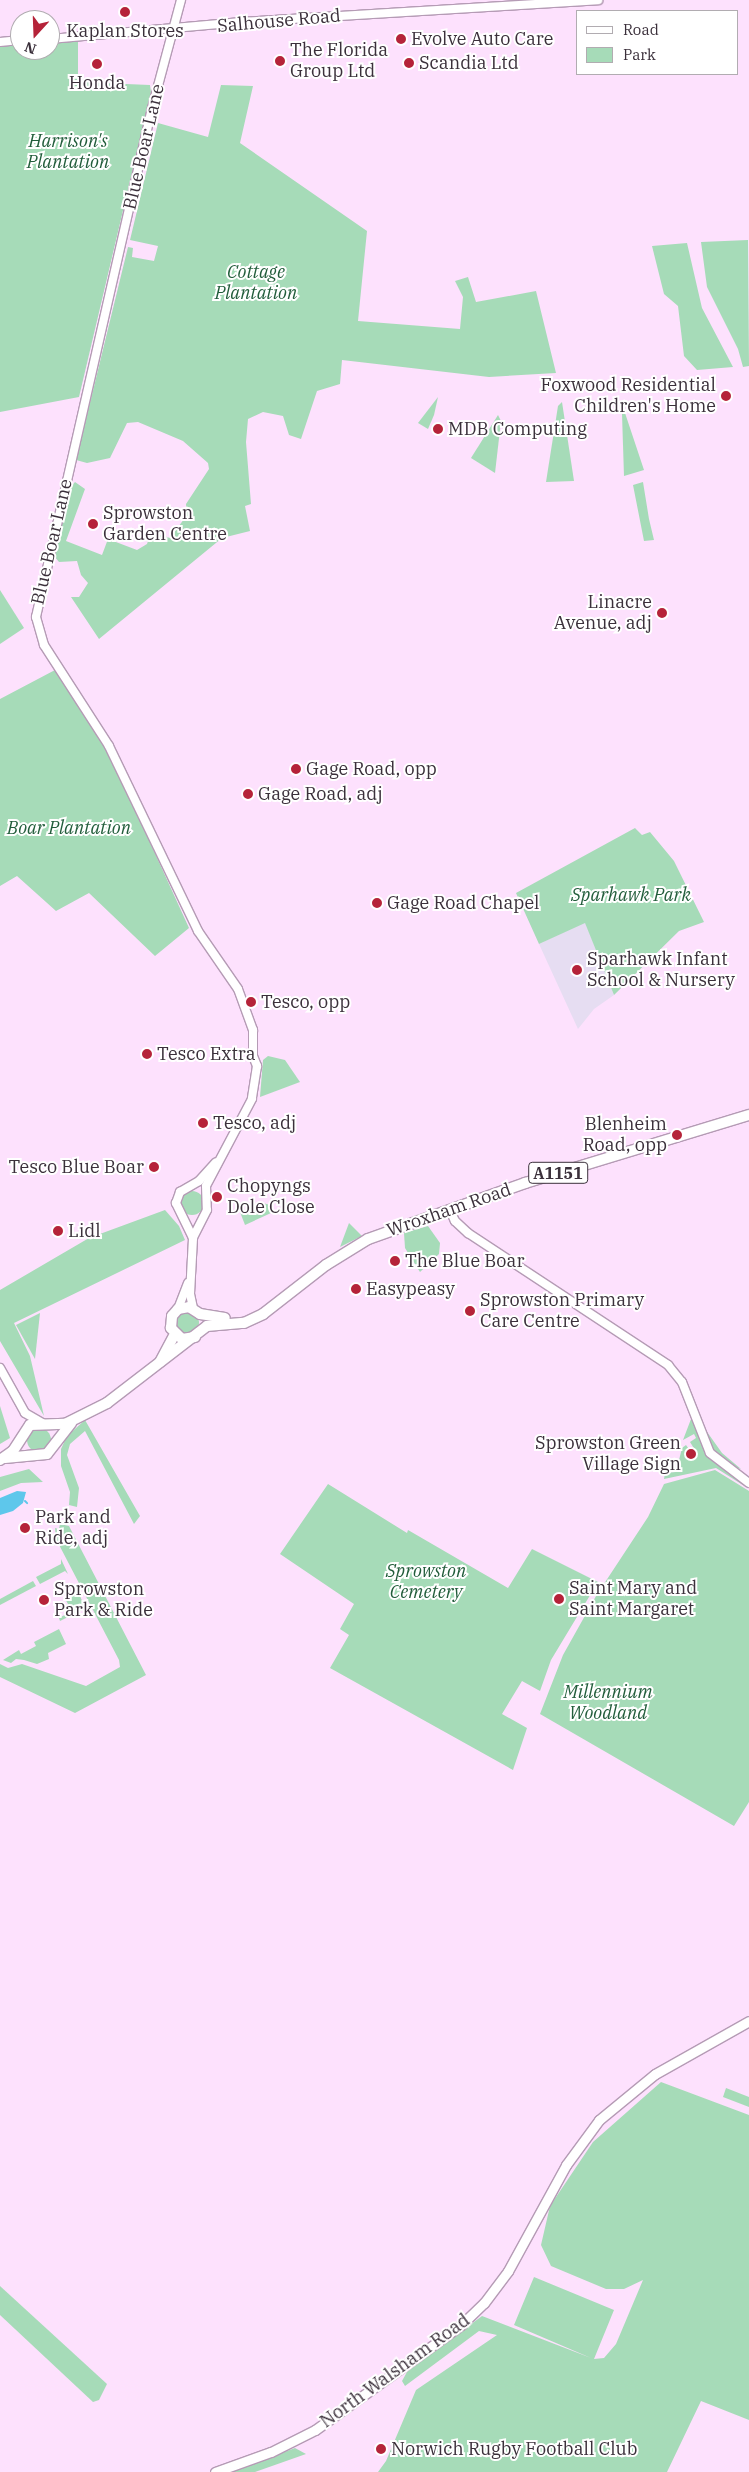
<!DOCTYPE html>
<html>
<head>
<meta charset="utf-8">
<style>
	body { margin:0 }
	#map { position:relative; width:749px; height:2472px; overflow:hidden; background:#fde1fd; font-family:"IBM Plex Serif",serif }
	div>[style] { position:absolute }
	[style*='--x'] { left:calc(var(--x)*1px); top:calc(var(--y)*1px); width:calc(var(--w)*1px); rotate:calc(var(--a)*1deg) }
	.education>* { inset:0; background:#e6ddf2 }
	.green>* { inset:0; background:#a6dbb8 }
	.round { border-radius:50% }
	.water>* { inset:0; background:#5ec7eb }
	.stream>* { height:2px; margin:-1px; padding:0 1px; transform-origin:1px; border-radius:1px; background:#5ec7eb }
	.roads { filter:drop-shadow(1px 0 #b59bb5) drop-shadow(-1px 0 #b59bb5) drop-shadow(0 1px #b59bb5) drop-shadow(0 -1px #b59bb5) }
	.tertiary>* { height:8px; margin:-4px; padding:0 4px; transform-origin:4px; border-radius:4px; background:#fff }
	.secondary>* { height:9px; margin:-4.5px; padding:0 4.5px; transform-origin:4.5px; border-radius:4.5px; background:#fff }
	.primary>* { height:10px; margin:-5px; padding:0 5px; transform-origin:5px; border-radius:5px; background:#fff }
	.dots>* { width:14px; height:14px; translate:-50% -50%; box-sizing:border-box; border:2px solid #fff; border-radius:50% }
	span { translate:-50% -50%; white-space:nowrap; text-align:center; line-height:1.15; -webkit-text-stroke:4px #fff; paint-order:stroke }
	.shield-label span { padding:1px 4px; background:#fff; border:1px solid; border-radius:4px; -webkit-text-stroke-width:0 }
	.shield-label { font-size:16px; color:#3b303b; font-weight:700 }
	.street-label { font-size:18px; color:#3b303b }
	.poi-label { font-size:18px; color:#3b303b }
	.left { translate:0 -50%; text-align:left }
	.right { translate:-100% -50%; text-align:right }
	.park-label { font-size:18px; color:#225d3b; font-style:italic }
	.legend { position:absolute; left:576px; top:10px; width:162px; height:65px; box-sizing:border-box; background:#fff; border:1px solid #b1acb1; margin:0; padding:6px 9px; list-style:none; font-size:15px; color:#3b303b }
	.legend li { display:flex; align-items:center; gap:10px; height:25px }
	.legend b { width:25px; border:1px solid #b1acb1 }
	.north { position:absolute; left:10px; top:10px; width:50px; height:50px; box-sizing:border-box; background:#fff; border:1px solid #b1acb1; border-radius:50%; rotate:200deg; font-size:14px; font-weight:700; line-height:20px; text-align:center; color:#3b303b }
	.north::after { content:''; display:block; margin:auto; width:18px; height:22px; background:#b52339; clip-path:polygon(50% 0,100% 100%,50% 72%,0 100%) }
</style>
</head>
<body>
<div id="map">
	<div class="education">
		<i style="clip-path:polygon(585px 922px,614px 995px,594px 1009px,578px 1029px,539px 944px)"></i>
	</div>
	<div class="green">
		<i style="clip-path:polygon(78px 40px,78px 82px,150px 85px,151px 92px,79px 397px,0 412px,0 45px,20px 44px,20px 50px,50px 50px,50px 42px)"></i>
		<i style="clip-path:polygon(221px 85px,253px 86px,240px 143px,367px 231px,358px 321px,460px 329px,463px 297px,455px 281px,468px 277px,476px 302px,536px 291px,556px 373px,489px 377px,342px 360px,340px 384px,317px 391px,301px 439px,289px 435px,283px 416px,263px 412px,248px 419px,246px 442px,251px 504px,245px 506px,250px 531px,222px 538px,99px 639px,71px 597px,79px 597px,88px 583px,81px 575px,77px 561px,59px 562px,55px 557px,70px 488px,75px 482px,85px 489px,66px 541px,102px 555px,108px 539px,137px 550px,147px 544px,151px 532px,170px 538px,187px 515px,186px 504px,209px 469px,208px 463px,183px 441px,138px 422px,127px 423px,110px 458px,87px 463px,76px 460px,128px 247px,133px 248px,132px 257px,154px 261px,158px 246px,130px 240px,158px 123px,208px 137px)"></i>
		<i style="clip-path:polygon(748px 240px,749px 366px,743px 367px,738px 349px,707px 287px,701px 242px)"></i>
		<i style="clip-path:polygon(687px 243px,702px 308px,733px 367px,697px 370px,684px 356px,678px 306px,664px 294px,652px 246px)"></i>
		<i style="clip-path:polygon(438px 397px,434px 415px,428px 429px,418px 423px)"></i>
		<i style="clip-path:polygon(562px 402px,574px 481px,546px 482px,558px 406px)"></i>
		<i style="clip-path:polygon(625px 413px,644px 470px,624px 476px,622px 414px)"></i>
		<i style="clip-path:polygon(498px 415px,501px 421px,495px 473px,471px 458px)"></i>
		<i style="clip-path:polygon(643px 482px,649px 519px,654px 540px,644px 541px,633px 485px)"></i>
		<i style="clip-path:polygon(0 590px,24px 628px,0 644px)"></i>
		<i style="clip-path:polygon(55px 670px,92px 724px,118px 772px,189px 928px,155px 956px,89px 893px,56px 911px,17px 876px,0 886px,0 699px)"></i>
		<i style="clip-path:polygon(635px 828px,642px 835px,650px 832px,674px 861px,704px 922px,679px 931px,614px 995px,585px 923px,539px 944px,516px 893px)"></i>
		<i style="clip-path:polygon(268px 1056px,285px 1060px,300px 1082px,260px 1097px,263px 1060px)"></i>
		<i class="round" style="left:180px;top:1191px;width:24px;height:24px"></i>
		<i style="clip-path:polygon(263px 1203px,270px 1205px,271px 1213px,245px 1225px,240px 1212px)"></i>
		<i style="clip-path:polygon(165px 1210px,179px 1226px,185px 1240px,14px 1323px,30px 1356px,44px 1416px,0 1341px,0 1290px,89px 1238px)"></i>
		<i style="clip-path:polygon(349px 1223px,362px 1236px,340px 1247px)"></i>
		<i style="clip-path:polygon(428px 1226px,440px 1243px,439px 1254px,420px 1272px,405px 1248px,404px 1233px)"></i>
		<i class="round" style="left:175px;top:1311px;width:24px;height:24px"></i>
		<i style="clip-path:polygon(40px 1313px,35px 1359px,16px 1325px)"></i>
		<i style="clip-path:polygon(0 1406px,10px 1438px,0 1444px)"></i>
		<i style="clip-path:polygon(700px 1415px,705px 1429px,722px 1453px,741px 1469px,731px 1466px,746px 1487px,716px 1468px,664px 1479px,665px 1473px,676px 1472px,682px 1448px,686px 1445px,691px 1452px,695px 1450px,690px 1442px,696px 1438px,694px 1434px,683px 1440px,691px 1419px)"></i>
		<i style="clip-path:polygon(85px 1420px,140px 1516px,134px 1524px,85px 1431px,70px 1444px,67px 1455px,79px 1488px,77px 1507px,69px 1505px,70px 1492px,61px 1466px,61px 1449px,67px 1436px)"></i>
		<i class="round" style="left:27px;top:1428px;width:24px;height:24px"></i>
		<i style="clip-path:polygon(29px 1469px,43px 1482px,21px 1483px,0 1491px,0 1477px)"></i>
		<i style="clip-path:polygon(715px 1470px,749px 1491px,749px 1802px,734px 1826px,540px 1714px,563px 1655px,596px 1596px,648px 1517px,664px 1484px)"></i>
		<i style="clip-path:polygon(328px 1484px,407px 1533px,408px 1530px,508px 1588px,532px 1549px,598px 1582px,551px 1660px,540px 1691px,522px 1681px,502px 1714px,527px 1728px,513px 1770px,330px 1668px,349px 1635px,340px 1629px,354px 1604px,280px 1554px)"></i>
		<i style="clip-path:polygon(60px 1524px,69px 1526px,146px 1675px,75px 1713px,0 1677px,0 1664px,8px 1668px,22px 1664px,86px 1686px,120px 1667px,119px 1660px,56px 1539px,55px 1528px,59px 1529px)"></i>
		<i style="clip-path:polygon(61px 1559px,68px 1574px,65px 1571px,40px 1584px,36px 1577px,61px 1564px)"></i>
		<i style="clip-path:polygon(33px 1581px,36px 1586px,0 1605px,0 1599px)"></i>
		<i style="clip-path:polygon(77px 1589px,83px 1603px,82px 1610px,60px 1621px,59px 1618px,72px 1611px,64px 1597px,67px 1599px,77px 1594px)"></i>
		<i style="clip-path:polygon(59px 1629px,66px 1644px,48px 1653px,49px 1659px,37px 1664px,24px 1660px,16px 1659px,11px 1663px,3px 1660px,19px 1650px,21px 1654px,36px 1646px,34px 1642px)"></i>
		<i style="clip-path:polygon(661px 2082px,749px 2115px,749px 2420px,701px 2401px,667px 2472px,378px 2472px,386px 2461px,416px 2390px,497px 2335px,479px 2331px,405px 2386px,402px 2381px,407px 2372px,482px 2316px,591px 2358px,514px 2325px,534px 2277px,614px 2310px,594px 2359px,604px 2358px,616px 2344px,643px 2280px,624px 2289px,606px 2289px,551px 2266px,541px 2245px,550px 2206px,593px 2142px)"></i>
		<i style="clip-path:polygon(726px 2088px,749px 2097px,749px 2107px,723px 2097px)"></i>
		<i style="clip-path:polygon(0 2286px,107px 2384px,99px 2400px,93px 2402px,0 2315px)"></i>
		<i style="clip-path:polygon(295px 2448px,306px 2454px,255px 2472px,230px 2472px)"></i>
	</div>
	<div class="water">
		<i style="clip-path:polygon(17px 1491px,26px 1492px,23px 1503px,13px 1511px,0 1515px,0 1498px)"></i>
	</div>
	<div class="stream">
		<i style="--x:25;--y:1501;--w:3;--a:45"></i>
	</div>
	<div class="roads">
		<div class="tertiary">
			<i style="--x:181;--y:0;--w:112;--a:105"></i>
			<i style="--x:152;--y:108;--w:522;--a:102.84"></i>
			<i style="--x:36;--y:617;--w:29;--a:74"></i>
			<i style="--x:44;--y:645;--w:120;--a:57.2"></i>
			<i style="--x:109;--y:746;--w:205;--a:64.3"></i>
			<i style="--x:198;--y:931;--w:70;--a:55.4"></i>
			<i style="--x:238;--y:989;--w:44;--a:69.9"></i>
			<i style="--x:253;--y:1030;--w:26;--a:90"></i>
			<i style="--x:253;--y:1056;--w:11;--a:68"></i>
			<i style="--x:257;--y:1066;--w:33;--a:99"></i>
			<i style="--x:252;--y:1099;--w:98;--a:117.9"></i>
			<i style="--x:206;--y:1186;--w:24;--a:88"></i>
			<i style="--x:207;--y:1210;--w:31;--a:117"></i>
			<i style="--x:50;--y:39;--w:192;--a:-5.1"></i>
			<i style="--x:241;--y:22;--w:358;--a:-3.5"></i>
			<i style="--x:0;--y:42;--w:20;--a:-6"></i>
			<i style="--x:450;--y:1210;--w:12;--a:66"></i>
			<i style="--x:455;--y:1221;--w:18;--a:43"></i>
			<i style="--x:468;--y:1233;--w:240;--a:33.4"></i>
			<i style="--x:668;--y:1365;--w:22;--a:51"></i>
			<i style="--x:682;--y:1382;--w:76;--a:68.5"></i>
			<i style="--x:710;--y:1453;--w:49;--a:37.6"></i>
			<i style="--x:193;--y:1308;--w:14;--a:-102"></i>
			<i style="--x:190;--y:1294;--w:56;--a:-86.9"></i>
			<i style="--x:193;--y:1238;--w:39;--a:-116"></i>
			<i style="--x:176;--y:1203;--w:12;--a:-70"></i>
			<i style="--x:180;--y:1192;--w:22;--a:-30"></i>
			<i style="--x:199;--y:1181;--w:25;--a:-48"></i>
			<i style="--x:178;--y:1309;--w:28;--a:-69"></i>
			<i style="--x:0;--y:1368;--w:51;--a:60.9"></i>
			<i style="--x:25;--y:1413;--w:20;--a:30"></i>
		</div>
		<div class="secondary">
			<i style="--x:215;--y:2472;--w:59;--a:-19.7"></i>
			<i style="--x:271;--y:2452;--w:49;--a:-26.6"></i>
			<i style="--x:315;--y:2430;--w:180;--a:-35.7"></i>
			<i style="--x:461;--y:2325;--w:32;--a:-44"></i>
			<i style="--x:484;--y:2303;--w:40;--a:-53"></i>
			<i style="--x:508;--y:2271;--w:121;--a:-61.3"></i>
			<i style="--x:566;--y:2165;--w:56;--a:-53.7"></i>
			<i style="--x:599;--y:2120;--w:72;--a:-39.4"></i>
			<i style="--x:655;--y:2074;--w:108;--a:-29.4"></i>
		</div>
		<div class="primary">
			<i style="--x:195;--y:1337;--w:13;--a:171"></i>
			<i style="--x:182;--y:1339;--w:16;--a:-135"></i>
			<i style="--x:171;--y:1328;--w:12;--a:-85"></i>
			<i style="--x:172;--y:1316;--w:9;--a:-49"></i>
			<i style="--x:178;--y:1309;--w:11;--a:-10"></i>
			<i style="--x:189;--y:1307;--w:13;--a:32"></i>
			<i style="--x:200;--y:1314;--w:25;--a:9"></i>
			<i style="--x:160;--y:1362;--w:32;--a:-62"></i>
			<i style="--x:5;--y:1458;--w:42;--a:-5.4"></i>
			<i style="--x:47;--y:1454;--w:39;--a:-52"></i>
			<i style="--x:0;--y:1460;--w:16;--a:-35"></i>
			<i style="--x:13;--y:1451;--w:31;--a:-57"></i>
			<i style="--x:30;--y:1425;--w:35;--a:-2"></i>
			<i style="--x:65;--y:1424;--w:47;--a:-26.6"></i>
			<i style="--x:107;--y:1403;--w:126;--a:-37.6"></i>
			<i style="--x:207;--y:1326;--w:37;--a:-5"></i>
			<i style="--x:244;--y:1323;--w:21;--a:-25"></i>
			<i style="--x:263;--y:1314;--w:80;--a:-37.9"></i>
			<i style="--x:326;--y:1265;--w:49;--a:-31.8"></i>
			<i style="--x:368;--y:1239;--w:167;--a:-19.6"></i>
			<i style="--x:525;--y:1183;--w:234;--a:-16.9"></i>
		</div>
	</div>
	<div class="dots">
		<i style="left:125px;top:12px;background:#b52339"></i>
		<i style="left:401px;top:39px;background:#b52339"></i>
		<i style="left:280px;top:61px;background:#b52339"></i>
		<i style="left:409px;top:63px;background:#b52339"></i>
		<i style="left:97px;top:64px;background:#b52339"></i>
		<i style="left:726px;top:396px;background:#b52339"></i>
		<i style="left:438px;top:429px;background:#b52339"></i>
		<i style="left:93px;top:524px;background:#b52339"></i>
		<i style="left:662px;top:613px;background:#b52339"></i>
		<i style="left:296px;top:769px;background:#b52339"></i>
		<i style="left:248px;top:794px;background:#b52339"></i>
		<i style="left:377px;top:903px;background:#b52339"></i>
		<i style="left:577px;top:970px;background:#b52339"></i>
		<i style="left:251px;top:1002px;background:#b52339"></i>
		<i style="left:147px;top:1054px;background:#b52339"></i>
		<i style="left:203px;top:1123px;background:#b52339"></i>
		<i style="left:677px;top:1135px;background:#b52339"></i>
		<i style="left:154px;top:1167px;background:#b52339"></i>
		<i style="left:217px;top:1197px;background:#b52339"></i>
		<i style="left:58px;top:1231px;background:#b52339"></i>
		<i style="left:395px;top:1261px;background:#b52339"></i>
		<i style="left:356px;top:1289px;background:#b52339"></i>
		<i style="left:470px;top:1311px;background:#b52339"></i>
		<i style="left:691px;top:1454px;background:#b52339"></i>
		<i style="left:25px;top:1528px;background:#b52339"></i>
		<i style="left:559px;top:1599px;background:#b52339"></i>
		<i style="left:44px;top:1600px;background:#b52339"></i>
		<i style="left:381px;top:2449px;background:#b52339"></i>
	</div>
	<div class="shield-label">
		<span style="left:558px;top:1173px">A1151</span>
	</div>
	<div class="street-label">
		<span style="left:279px;top:21px;rotate:-5deg">Salhouse Road</span>
		<span style="left:144px;top:147px;rotate:-77deg">Blue Boar Lane</span>
		<span style="left:52px;top:542px;rotate:-77deg">Blue Boar Lane</span>
		<span style="left:449px;top:1210px;rotate:-19deg">Wroxham Road</span>
		<span style="left:395px;top:2371px;rotate:-36deg">North Walsham Road</span>
	</div>
	<div class="poi-label">
		<span style="left:125px;top:31px">Kaplan Stores</span>
		<span class="left" style="left:411px;top:39px">Evolve Auto Care</span>
		<span class="left" style="left:290px;top:61px">The Florida<br>Group Ltd</span>
		<span class="left" style="left:419px;top:63px">Scandia Ltd</span>
		<span style="left:97px;top:83px">Honda</span>
		<span class="right" style="left:716px;top:396px">Foxwood Residential<br>Children's Home</span>
		<span class="left" style="left:448px;top:429px">MDB Computing</span>
		<span class="left" style="left:103px;top:524px">Sprowston<br>Garden Centre</span>
		<span class="right" style="left:652px;top:613px">Linacre<br>Avenue, adj</span>
		<span class="left" style="left:306px;top:769px">Gage Road, opp</span>
		<span class="left" style="left:258px;top:794px">Gage Road, adj</span>
		<span class="left" style="left:387px;top:903px">Gage Road Chapel</span>
		<span class="left" style="left:587px;top:970px">Sparhawk Infant<br>School &amp; Nursery</span>
		<span class="left" style="left:261px;top:1002px">Tesco, opp</span>
		<span class="left" style="left:157px;top:1054px">Tesco Extra</span>
		<span class="left" style="left:213px;top:1123px">Tesco, adj</span>
		<span class="right" style="left:667px;top:1135px">Blenheim<br>Road, opp</span>
		<span class="right" style="left:144px;top:1167px">Tesco Blue Boar</span>
		<span class="left" style="left:227px;top:1197px">Chopyngs<br>Dole Close</span>
		<span class="left" style="left:68px;top:1231px">Lidl</span>
		<span class="left" style="left:405px;top:1261px">The Blue Boar</span>
		<span class="left" style="left:366px;top:1289px">Easypeasy</span>
		<span class="left" style="left:480px;top:1311px">Sprowston Primary<br>Care Centre</span>
		<span class="right" style="left:681px;top:1454px">Sprowston Green<br>Village Sign</span>
		<span class="left" style="left:35px;top:1528px">Park and<br>Ride, adj</span>
		<span class="left" style="left:569px;top:1599px">Saint Mary and<br>Saint Margaret</span>
		<span class="left" style="left:54px;top:1600px">Sprowston<br>Park &amp; Ride</span>
		<span class="left" style="left:391px;top:2449px">Norwich Rugby Football Club</span>
	</div>
	<div class="park-label">
		<span style="left:68px;top:152px">Harrison's<br>Plantation</span>
		<span style="left:256px;top:283px">Cottage<br>Plantation</span>
		<span style="left:69px;top:828px">Boar Plantation</span>
		<span style="left:631px;top:895px">Sparhawk Park</span>
		<span style="left:426px;top:1582px">Sprowston<br>Cemetery</span>
		<span style="left:608px;top:1703px">Millennium<br>Woodland</span>
	</div>
	<ul class="legend">
	<li><b style="height:6px;background:#fff"></b>Road</li>
	<li><b style="height:14px;background:#a6dbb8"></b>Park</li>
	</ul>
	<div class="north">N</div>
</div>
</body>
</html>
